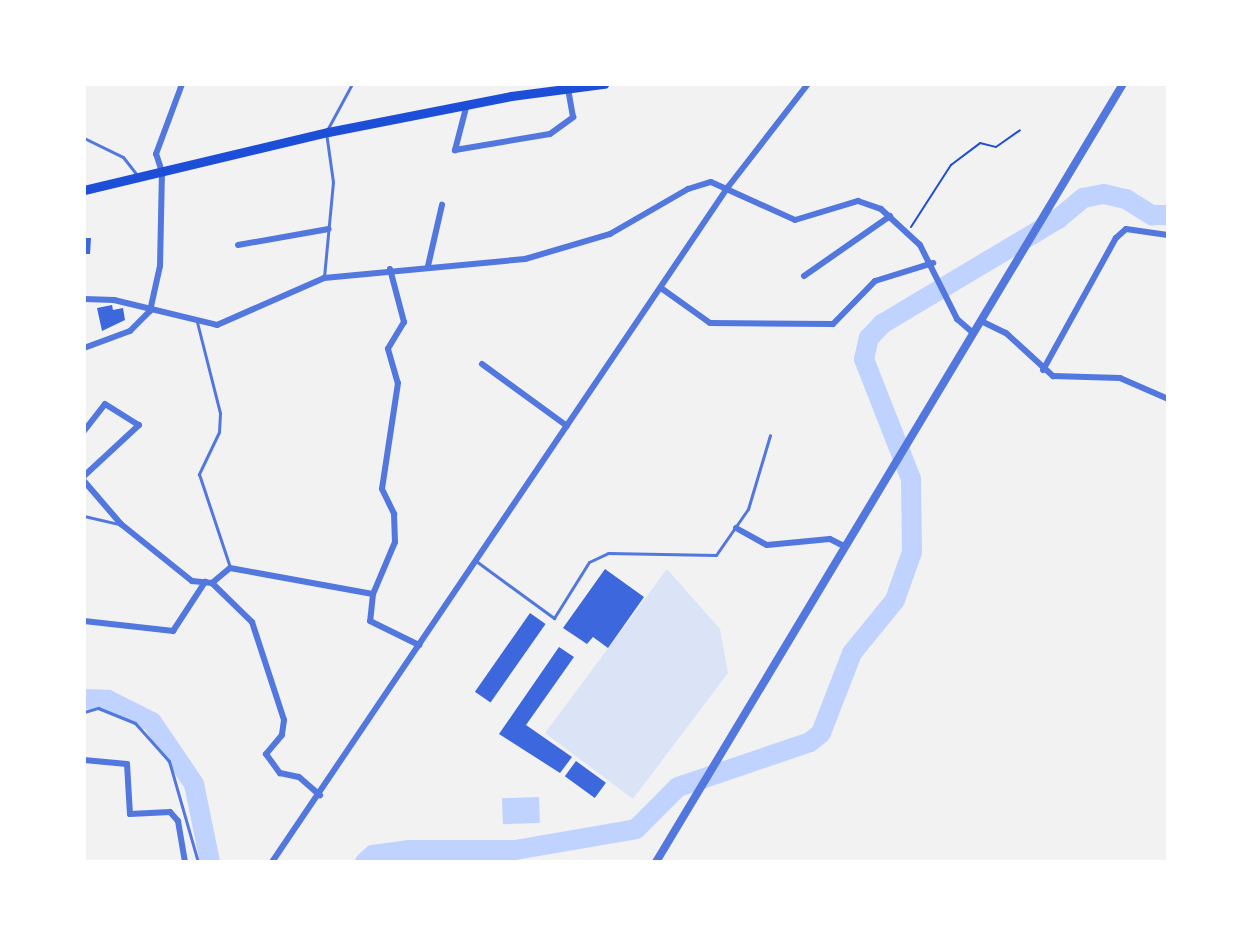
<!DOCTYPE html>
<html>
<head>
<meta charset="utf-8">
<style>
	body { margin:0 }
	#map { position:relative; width:1252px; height:946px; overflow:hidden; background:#f2f2f2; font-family:"DM Sans",sans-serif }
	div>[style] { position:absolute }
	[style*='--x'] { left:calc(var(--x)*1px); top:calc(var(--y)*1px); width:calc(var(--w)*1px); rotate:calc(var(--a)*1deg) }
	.green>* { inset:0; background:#dbe4f7 }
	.water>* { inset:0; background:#bfd3fe; transform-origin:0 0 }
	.river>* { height:20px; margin:-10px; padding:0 10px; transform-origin:10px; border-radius:10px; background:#bfd3fe }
	.building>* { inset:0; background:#3d67dc; transform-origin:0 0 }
	.path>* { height:2px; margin:-1px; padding:0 1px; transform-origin:1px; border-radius:1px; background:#1d4ed8 }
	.service>* { height:3px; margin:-1.5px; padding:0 1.5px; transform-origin:1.5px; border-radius:1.5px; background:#5277de }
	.minor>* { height:6px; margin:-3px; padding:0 3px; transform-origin:3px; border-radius:3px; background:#5277de }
	.tertiary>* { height:8px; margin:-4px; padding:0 4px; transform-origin:4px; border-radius:4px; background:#5277de }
	.trunk>* { height:9px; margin:-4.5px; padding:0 4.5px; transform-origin:4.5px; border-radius:4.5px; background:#1d4ed8 }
	span { translate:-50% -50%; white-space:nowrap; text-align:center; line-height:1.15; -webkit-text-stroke:6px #fff; paint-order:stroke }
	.frame { position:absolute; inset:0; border:86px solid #fff; pointer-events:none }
</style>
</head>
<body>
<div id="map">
	<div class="green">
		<i style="clip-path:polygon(667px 569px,720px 629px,728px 673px,633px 799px,545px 733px)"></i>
	</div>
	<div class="water">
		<i style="left:539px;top:797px;width:26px;height:37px;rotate:88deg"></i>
	</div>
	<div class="river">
		<i style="--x:84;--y:699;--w:24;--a:2"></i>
		<i style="--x:108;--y:700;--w:49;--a:26.6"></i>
		<i style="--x:152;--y:722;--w:75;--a:55.9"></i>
		<i style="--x:194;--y:784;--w:80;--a:78.4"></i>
		<i style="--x:365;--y:862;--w:11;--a:-41"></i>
		<i style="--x:373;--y:855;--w:35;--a:-8"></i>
		<i style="--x:408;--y:850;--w:107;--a:0"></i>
		<i style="--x:515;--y:850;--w:123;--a:-9.8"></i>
		<i style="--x:636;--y:829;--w:59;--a:-45"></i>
		<i style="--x:678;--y:787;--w:139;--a:-18.8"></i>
		<i style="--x:810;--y:742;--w:14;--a:-39"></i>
		<i style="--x:821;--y:733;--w:86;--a:-68.8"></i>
		<i style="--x:852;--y:653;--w:68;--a:-50.9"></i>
		<i style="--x:895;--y:600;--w:51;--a:-70.5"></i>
		<i style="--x:912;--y:552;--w:73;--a:-90.8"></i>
		<i style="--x:911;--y:479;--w:129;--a:-111.4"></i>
		<i style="--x:864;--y:359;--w:22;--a:-77"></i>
		<i style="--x:869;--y:338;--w:19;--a:-47"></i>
		<i style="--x:882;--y:324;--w:205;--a:-30.8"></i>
		<i style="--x:1058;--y:219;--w:33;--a:-40"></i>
		<i style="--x:1083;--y:198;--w:21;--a:-11"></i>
		<i style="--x:1104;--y:194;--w:23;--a:13"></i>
		<i style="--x:1126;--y:199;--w:31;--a:32"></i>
		<i style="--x:1152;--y:215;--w:16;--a:0"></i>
	</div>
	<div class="building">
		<i style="clip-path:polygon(84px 238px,91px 238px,90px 254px,84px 254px)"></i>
		<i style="clip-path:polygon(112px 305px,113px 310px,123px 308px,125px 320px,102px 331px,97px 308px)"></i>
		<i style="clip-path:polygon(605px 569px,644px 597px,608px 648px,593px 637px,587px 644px,563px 628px)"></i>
		<i style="left:530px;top:613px;width:19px;height:96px;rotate:35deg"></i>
		<i style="clip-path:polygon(559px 647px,574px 657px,526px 725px,572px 757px,560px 773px,499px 734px)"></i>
		<i style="left:576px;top:761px;width:37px;height:19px;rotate:36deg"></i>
	</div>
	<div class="path">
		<i style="--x:911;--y:227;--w:74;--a:-57.2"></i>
		<i style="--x:951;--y:165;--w:36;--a:-37"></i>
		<i style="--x:980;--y:143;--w:16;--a:14"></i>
		<i style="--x:996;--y:147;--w:29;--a:-35"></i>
	</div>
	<div class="service">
		<i style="--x:84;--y:138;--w:43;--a:26"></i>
		<i style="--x:123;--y:157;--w:24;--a:52"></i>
		<i style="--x:324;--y:277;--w:95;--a:-84.6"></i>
		<i style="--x:333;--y:182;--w:50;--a:-98"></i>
		<i style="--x:326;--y:132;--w:55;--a:-61.6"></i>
		<i style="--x:197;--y:322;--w:94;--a:75.8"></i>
		<i style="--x:220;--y:413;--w:19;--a:93"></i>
		<i style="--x:219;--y:432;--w:47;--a:115.5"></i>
		<i style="--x:199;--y:474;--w:98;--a:71.6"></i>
		<i style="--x:84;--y:516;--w:36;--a:13"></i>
		<i style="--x:476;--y:561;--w:97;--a:36.2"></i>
		<i style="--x:554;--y:618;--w:66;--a:-58"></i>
		<i style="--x:589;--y:562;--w:21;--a:-25"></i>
		<i style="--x:608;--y:553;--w:108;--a:1.1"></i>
		<i style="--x:716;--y:555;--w:56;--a:-55.2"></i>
		<i style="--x:748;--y:509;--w:77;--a:-73.4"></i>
		<i style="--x:84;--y:712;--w:15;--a:-16"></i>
		<i style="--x:98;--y:708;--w:40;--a:22"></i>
		<i style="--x:135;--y:723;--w:51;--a:48.2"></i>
		<i style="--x:169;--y:761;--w:105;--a:74"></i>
	</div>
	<div class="minor">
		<i style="--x:467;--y:104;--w:48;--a:104.6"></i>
		<i style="--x:455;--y:150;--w:96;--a:-9.6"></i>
		<i style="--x:550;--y:134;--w:29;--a:-36"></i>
		<i style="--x:573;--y:117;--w:28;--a:-100"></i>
		<i style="--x:238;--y:245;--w:92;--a:-10"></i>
		<i style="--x:428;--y:266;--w:63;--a:-77.1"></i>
		<i style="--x:390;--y:269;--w:55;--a:75.2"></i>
		<i style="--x:404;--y:322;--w:31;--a:121"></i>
		<i style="--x:388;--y:349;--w:35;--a:74"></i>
		<i style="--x:398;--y:383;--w:107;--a:98.6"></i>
		<i style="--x:382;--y:489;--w:28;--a:64"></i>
		<i style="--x:394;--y:514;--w:28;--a:88"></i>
		<i style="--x:395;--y:542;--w:56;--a:112.9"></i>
		<i style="--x:373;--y:594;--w:27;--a:96"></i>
		<i style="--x:370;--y:621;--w:55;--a:26.1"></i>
		<i style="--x:804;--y:276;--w:105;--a:-34.9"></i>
		<i style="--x:661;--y:288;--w:60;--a:35.5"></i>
		<i style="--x:710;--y:323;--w:123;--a:0.5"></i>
		<i style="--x:833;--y:324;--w:60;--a:-45.7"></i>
		<i style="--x:875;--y:281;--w:61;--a:-17.2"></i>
		<i style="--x:84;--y:299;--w:30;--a:2"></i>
		<i style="--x:114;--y:300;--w:106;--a:13.6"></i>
		<i style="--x:217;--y:325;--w:117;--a:-23.7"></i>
		<i style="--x:324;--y:278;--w:202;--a:-5.4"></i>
		<i style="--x:525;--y:259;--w:89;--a:-16.4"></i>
		<i style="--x:610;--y:234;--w:90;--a:-30"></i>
		<i style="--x:688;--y:189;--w:24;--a:-17"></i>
		<i style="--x:711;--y:182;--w:92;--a:24.3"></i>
		<i style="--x:795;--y:220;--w:66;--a:-16.8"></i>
		<i style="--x:858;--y:201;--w:24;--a:19"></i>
		<i style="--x:881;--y:209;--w:53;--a:42.7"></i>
		<i style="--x:920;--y:245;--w:83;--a:63.4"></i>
		<i style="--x:957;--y:319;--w:21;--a:41"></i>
		<i style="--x:981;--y:321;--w:28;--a:26"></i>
		<i style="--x:1006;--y:333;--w:64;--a:42.5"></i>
		<i style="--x:1053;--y:376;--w:67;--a:1.7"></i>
		<i style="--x:1120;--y:378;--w:52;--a:23.6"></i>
		<i style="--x:84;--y:348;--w:49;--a:-20.3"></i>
		<i style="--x:130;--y:331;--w:28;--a:-45"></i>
		<i style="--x:150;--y:311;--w:46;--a:-77.5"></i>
		<i style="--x:160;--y:266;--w:94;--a:-88.8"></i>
		<i style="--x:162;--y:172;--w:19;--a:-108"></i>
		<i style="--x:156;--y:154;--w:75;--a:-69.6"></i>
		<i style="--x:482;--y:364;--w:105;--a:36.1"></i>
		<i style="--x:1043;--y:370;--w:151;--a:-61.1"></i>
		<i style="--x:1116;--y:238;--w:13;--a:-42"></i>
		<i style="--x:1126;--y:229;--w:42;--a:8.1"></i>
		<i style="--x:84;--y:431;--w:34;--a:-52"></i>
		<i style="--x:105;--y:404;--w:40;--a:32"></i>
		<i style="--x:139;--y:425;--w:75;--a:137.2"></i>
		<i style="--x:84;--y:481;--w:57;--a:49.3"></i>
		<i style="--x:121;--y:524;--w:91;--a:38.8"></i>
		<i style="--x:192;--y:581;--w:20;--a:6"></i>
		<i style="--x:212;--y:583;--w:23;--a:-40"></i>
		<i style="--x:230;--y:568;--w:145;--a:10.3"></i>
		<i style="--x:736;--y:528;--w:35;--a:29"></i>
		<i style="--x:767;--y:545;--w:63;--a:-5.4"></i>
		<i style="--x:830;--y:539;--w:16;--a:27"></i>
		<i style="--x:212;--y:583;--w:56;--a:44.3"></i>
		<i style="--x:252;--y:622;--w:103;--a:71.9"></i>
		<i style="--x:284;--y:720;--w:15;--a:98"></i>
		<i style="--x:282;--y:735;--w:25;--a:130"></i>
		<i style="--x:266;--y:754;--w:24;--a:54"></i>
		<i style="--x:280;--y:773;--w:19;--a:12"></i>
		<i style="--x:299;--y:777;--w:28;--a:41"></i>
		<i style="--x:84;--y:621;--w:90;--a:6.4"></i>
		<i style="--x:173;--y:631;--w:59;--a:-56.9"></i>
		<i style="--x:84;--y:760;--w:43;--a:5.3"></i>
		<i style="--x:127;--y:764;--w:50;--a:86.6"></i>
		<i style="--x:130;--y:814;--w:40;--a:-2.9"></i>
		<i style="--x:170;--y:812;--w:12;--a:48"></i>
		<i style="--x:178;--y:821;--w:42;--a:80.3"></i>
		<i style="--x:272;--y:862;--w:815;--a:-55.96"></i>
		<i style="--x:728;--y:187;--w:130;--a:-52.2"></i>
	</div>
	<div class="tertiary">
		<i style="--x:656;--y:862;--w:907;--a:-59.03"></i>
	</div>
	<div class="trunk">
		<i style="--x:84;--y:190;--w:251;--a:-13.4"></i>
		<i style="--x:328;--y:132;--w:187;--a:-11.1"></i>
		<i style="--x:511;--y:96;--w:94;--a:-7.4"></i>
	</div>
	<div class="frame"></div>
</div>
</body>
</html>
